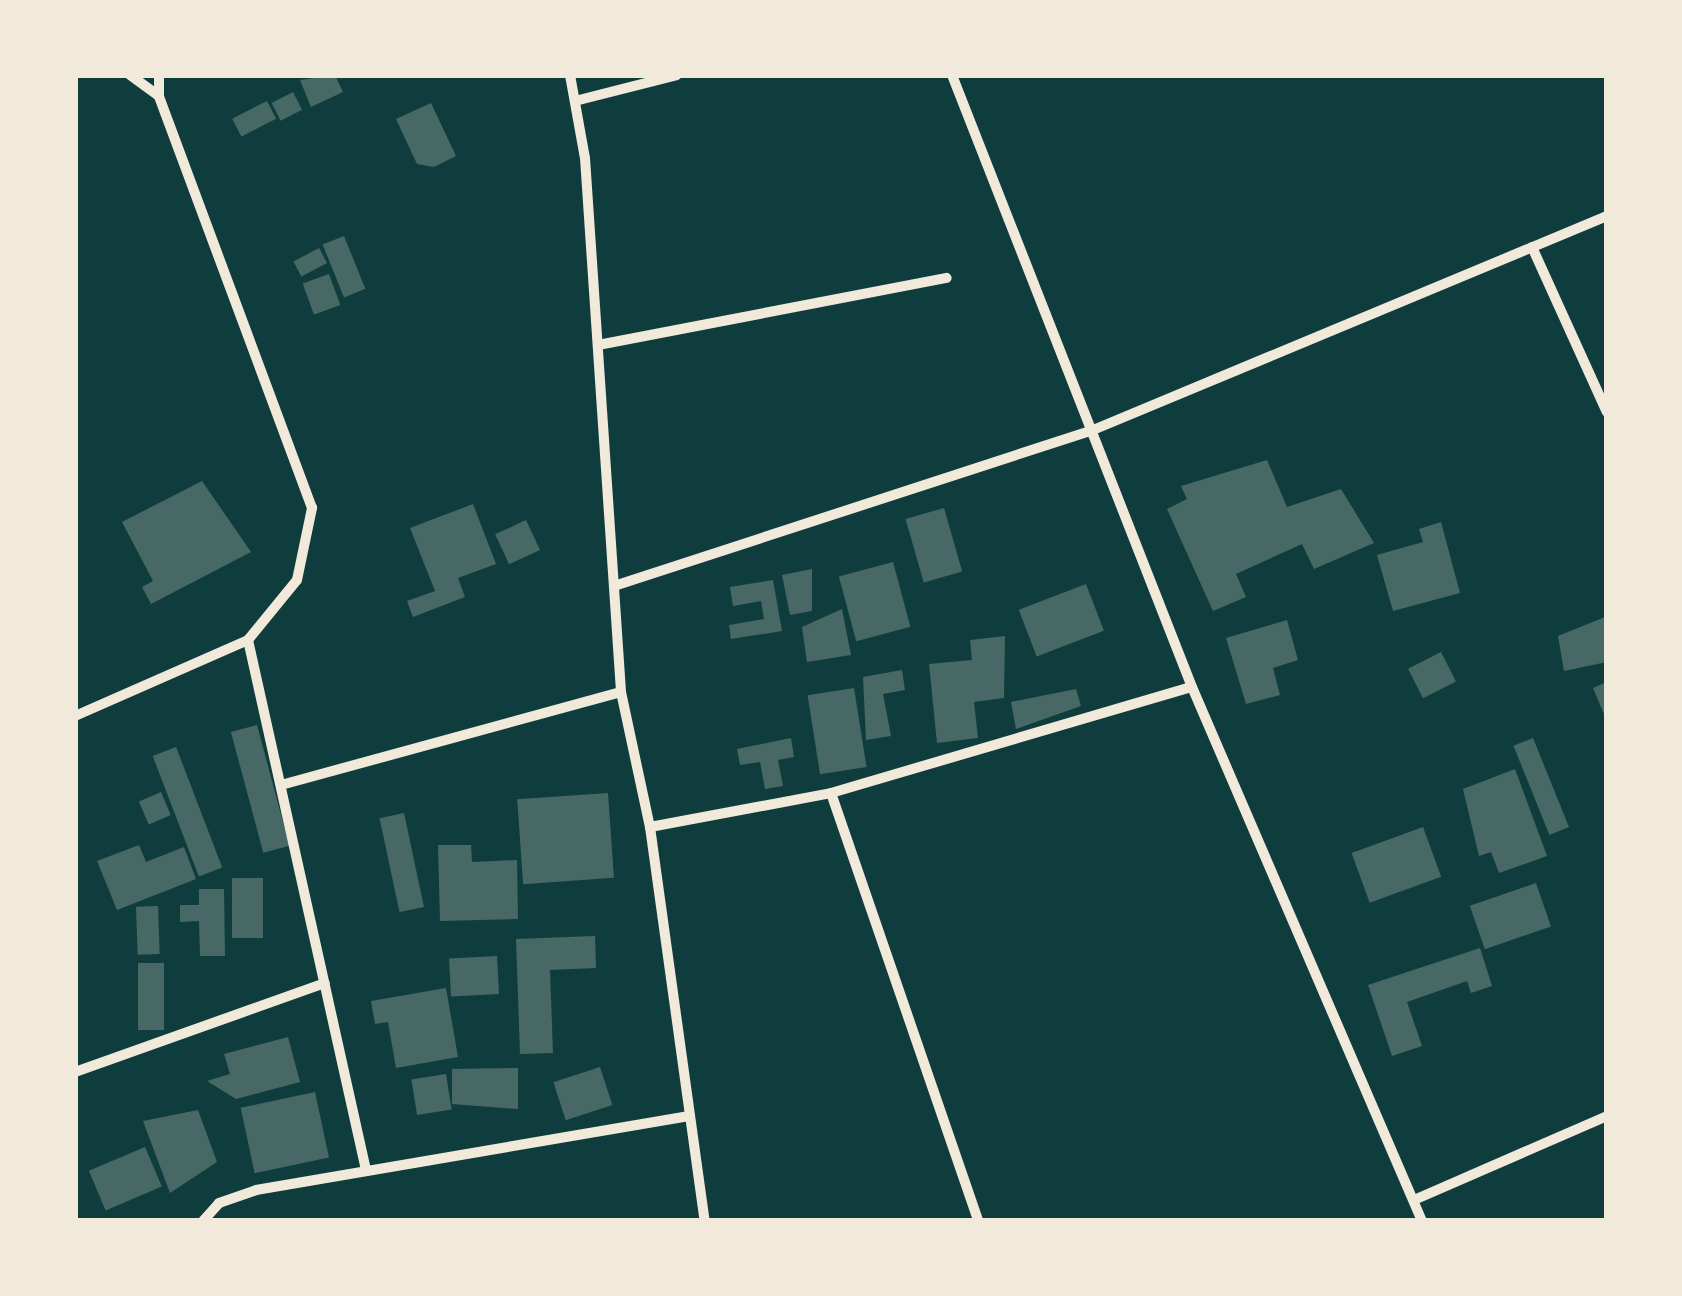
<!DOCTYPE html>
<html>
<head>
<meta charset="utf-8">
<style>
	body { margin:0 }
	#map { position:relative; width:1682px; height:1296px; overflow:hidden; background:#0f3d3e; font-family:"Source Serif 4",serif }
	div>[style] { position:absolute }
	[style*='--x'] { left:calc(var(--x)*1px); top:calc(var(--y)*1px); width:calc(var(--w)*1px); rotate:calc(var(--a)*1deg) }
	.building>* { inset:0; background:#486865; transform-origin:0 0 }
	.minor>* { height:10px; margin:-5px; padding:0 5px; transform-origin:5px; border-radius:5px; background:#f1e9da }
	span { translate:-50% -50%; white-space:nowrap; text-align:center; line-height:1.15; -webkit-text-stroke:8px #f1e9da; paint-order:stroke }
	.frame { position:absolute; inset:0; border:78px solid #f1e9da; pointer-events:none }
</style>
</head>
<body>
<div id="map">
	<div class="building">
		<i style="clip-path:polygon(335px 75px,343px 92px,311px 107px,300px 80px)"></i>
		<i style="left:293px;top:92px;width:20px;height:24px;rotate:63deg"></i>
		<i style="left:267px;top:101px;width:20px;height:39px;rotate:63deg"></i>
		<i style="clip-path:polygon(431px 103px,456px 156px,434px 167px,417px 164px,396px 119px)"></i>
		<i style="left:344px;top:236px;width:57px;height:23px;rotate:68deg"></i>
		<i style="left:319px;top:248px;width:17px;height:29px;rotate:62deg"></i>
		<i style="left:329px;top:274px;width:33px;height:28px;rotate:70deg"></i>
		<i style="clip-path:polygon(1267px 460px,1287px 507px,1341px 489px,1374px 543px,1314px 569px,1302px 544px,1236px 574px,1246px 597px,1213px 611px,1167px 509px,1187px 499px,1181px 486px)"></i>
		<i style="clip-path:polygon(202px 481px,251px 552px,151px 604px,142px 587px,153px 581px,122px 522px)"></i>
		<i style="clip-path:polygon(473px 504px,496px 564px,458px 578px,465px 597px,413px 617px,407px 601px,435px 591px,410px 528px)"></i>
		<i style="left:944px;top:508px;width:66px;height:40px;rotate:74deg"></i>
		<i style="left:526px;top:520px;width:33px;height:34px;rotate:65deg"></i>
		<i style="clip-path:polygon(1441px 522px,1460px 593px,1393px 611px,1377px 555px,1423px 542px,1419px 529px)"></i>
		<i style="left:893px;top:562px;width:67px;height:56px;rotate:75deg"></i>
		<i style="clip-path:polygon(812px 569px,812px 611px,790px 615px,782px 575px)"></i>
		<i style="clip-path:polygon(773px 580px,782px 631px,731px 639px,729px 625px,764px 619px,761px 601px,733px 606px,730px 587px)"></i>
		<i style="left:1086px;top:584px;width:50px;height:72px;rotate:69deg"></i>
		<i style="clip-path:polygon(842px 609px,851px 655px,807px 662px,802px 627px)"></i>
		<i style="clip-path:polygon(1605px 617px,1607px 662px,1564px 671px,1558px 636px)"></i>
		<i style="clip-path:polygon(1287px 620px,1298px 660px,1273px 668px,1280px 695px,1246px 704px,1226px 638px)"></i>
		<i style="clip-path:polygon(1005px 636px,1004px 698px,974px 702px,978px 738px,937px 743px,929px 664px,972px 660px,970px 640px)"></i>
		<i style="left:1441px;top:652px;width:33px;height:37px;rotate:63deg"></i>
		<i style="clip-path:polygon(902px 670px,905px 690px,883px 694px,891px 736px,866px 740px,863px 677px)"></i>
		<i style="clip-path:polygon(1607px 682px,1607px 721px,1593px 688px)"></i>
		<i style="left:854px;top:688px;width:80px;height:47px;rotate:81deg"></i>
		<i style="clip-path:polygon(1076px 689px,1081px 706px,1016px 729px,1011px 702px)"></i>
		<i style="left:257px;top:725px;width:125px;height:27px;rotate:75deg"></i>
		<i style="clip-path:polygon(791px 738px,794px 757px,778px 760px,783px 786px,765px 789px,760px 762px,740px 765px,737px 749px)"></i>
		<i style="left:1533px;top:738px;width:96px;height:21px;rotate:68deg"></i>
		<i style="left:176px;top:747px;width:129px;height:25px;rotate:69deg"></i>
		<i style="clip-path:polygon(1515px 769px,1547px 856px,1499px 873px,1491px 852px,1479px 856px,1463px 789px)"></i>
		<i style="left:161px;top:792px;width:25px;height:24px;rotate:67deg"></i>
		<i style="left:608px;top:793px;width:85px;height:91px;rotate:86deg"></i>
		<i style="left:404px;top:813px;width:96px;height:25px;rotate:78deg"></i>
		<i style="left:1423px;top:827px;width:53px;height:76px;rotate:70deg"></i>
		<i style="clip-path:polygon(139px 845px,146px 862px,184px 847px,196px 879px,117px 910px,97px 861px)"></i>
		<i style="clip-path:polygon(438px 845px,471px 845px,472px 862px,517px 860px,518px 919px,440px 921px)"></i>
		<i style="left:232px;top:878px;width:31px;height:60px"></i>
		<i style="left:1536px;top:883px;width:46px;height:70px;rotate:71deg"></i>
		<i style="clip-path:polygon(199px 889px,224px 889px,225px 956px,200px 956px,199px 921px,180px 922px,180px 905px,199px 905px)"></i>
		<i style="left:158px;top:906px;width:48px;height:22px;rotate:88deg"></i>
		<i style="clip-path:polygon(595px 936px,596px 968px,550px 970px,553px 1053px,520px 1054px,516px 939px)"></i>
		<i style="clip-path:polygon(1480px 948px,1492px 986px,1471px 993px,1467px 981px,1407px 1002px,1422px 1046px,1392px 1056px,1368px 985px)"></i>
		<i style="left:497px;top:956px;width:38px;height:48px;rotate:87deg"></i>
		<i style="left:138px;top:963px;width:26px;height:67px"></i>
		<i style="clip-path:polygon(446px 988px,458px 1057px,396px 1068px,388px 1022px,375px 1024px,371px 1001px)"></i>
		<i style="clip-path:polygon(288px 1037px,300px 1082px,236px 1099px,207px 1081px,230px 1074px,224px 1054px)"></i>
		<i style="left:600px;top:1067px;width:40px;height:49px;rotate:72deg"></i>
		<i style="clip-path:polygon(518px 1068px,518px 1109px,452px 1104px,452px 1069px)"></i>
		<i style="left:446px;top:1074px;width:36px;height:35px;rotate:81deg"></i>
		<i style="left:315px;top:1092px;width:67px;height:76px;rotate:78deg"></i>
		<i style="clip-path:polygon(198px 1110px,217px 1162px,170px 1193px,143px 1121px)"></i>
		<i style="left:145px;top:1147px;width:43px;height:61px;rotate:67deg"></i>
	</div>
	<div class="minor">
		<i style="--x:130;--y:75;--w:36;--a:36"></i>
		<i style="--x:570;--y:75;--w:84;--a:79.8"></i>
		<i style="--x:585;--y:158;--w:535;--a:86.14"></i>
		<i style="--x:621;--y:692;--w:138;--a:77.9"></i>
		<i style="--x:650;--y:827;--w:398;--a:82.1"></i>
		<i style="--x:952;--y:75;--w:657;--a:68.59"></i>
		<i style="--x:1192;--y:687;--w:581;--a:66.7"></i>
		<i style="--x:575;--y:101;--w:105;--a:-14.3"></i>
		<i style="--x:1532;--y:247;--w:181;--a:65.6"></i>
		<i style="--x:598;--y:345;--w:355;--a:-10.9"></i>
		<i style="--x:614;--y:586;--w:504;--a:-18.04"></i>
		<i style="--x:1093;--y:430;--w:557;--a:-22.6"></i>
		<i style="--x:248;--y:640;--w:543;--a:77.45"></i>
		<i style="--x:75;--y:716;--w:189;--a:-23.7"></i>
		<i style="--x:248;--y:640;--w:77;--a:-50.8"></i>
		<i style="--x:297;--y:580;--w:74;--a:-78.2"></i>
		<i style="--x:312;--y:508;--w:439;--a:-110.4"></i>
		<i style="--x:159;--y:96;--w:21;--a:-90"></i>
		<i style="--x:281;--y:785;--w:352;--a:-15.3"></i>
		<i style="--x:831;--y:793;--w:453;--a:71"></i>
		<i style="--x:650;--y:827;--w:184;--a:-10.6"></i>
		<i style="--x:831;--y:793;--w:376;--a:-16.4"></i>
		<i style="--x:75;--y:1072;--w:265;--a:-19.6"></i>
		<i style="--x:1414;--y:1200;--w:210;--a:-23.5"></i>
		<i style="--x:203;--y:1221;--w:24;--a:-48"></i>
		<i style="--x:219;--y:1203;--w:39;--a:-19"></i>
		<i style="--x:256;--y:1190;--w:438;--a:-9.7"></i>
	</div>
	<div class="frame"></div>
</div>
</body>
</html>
